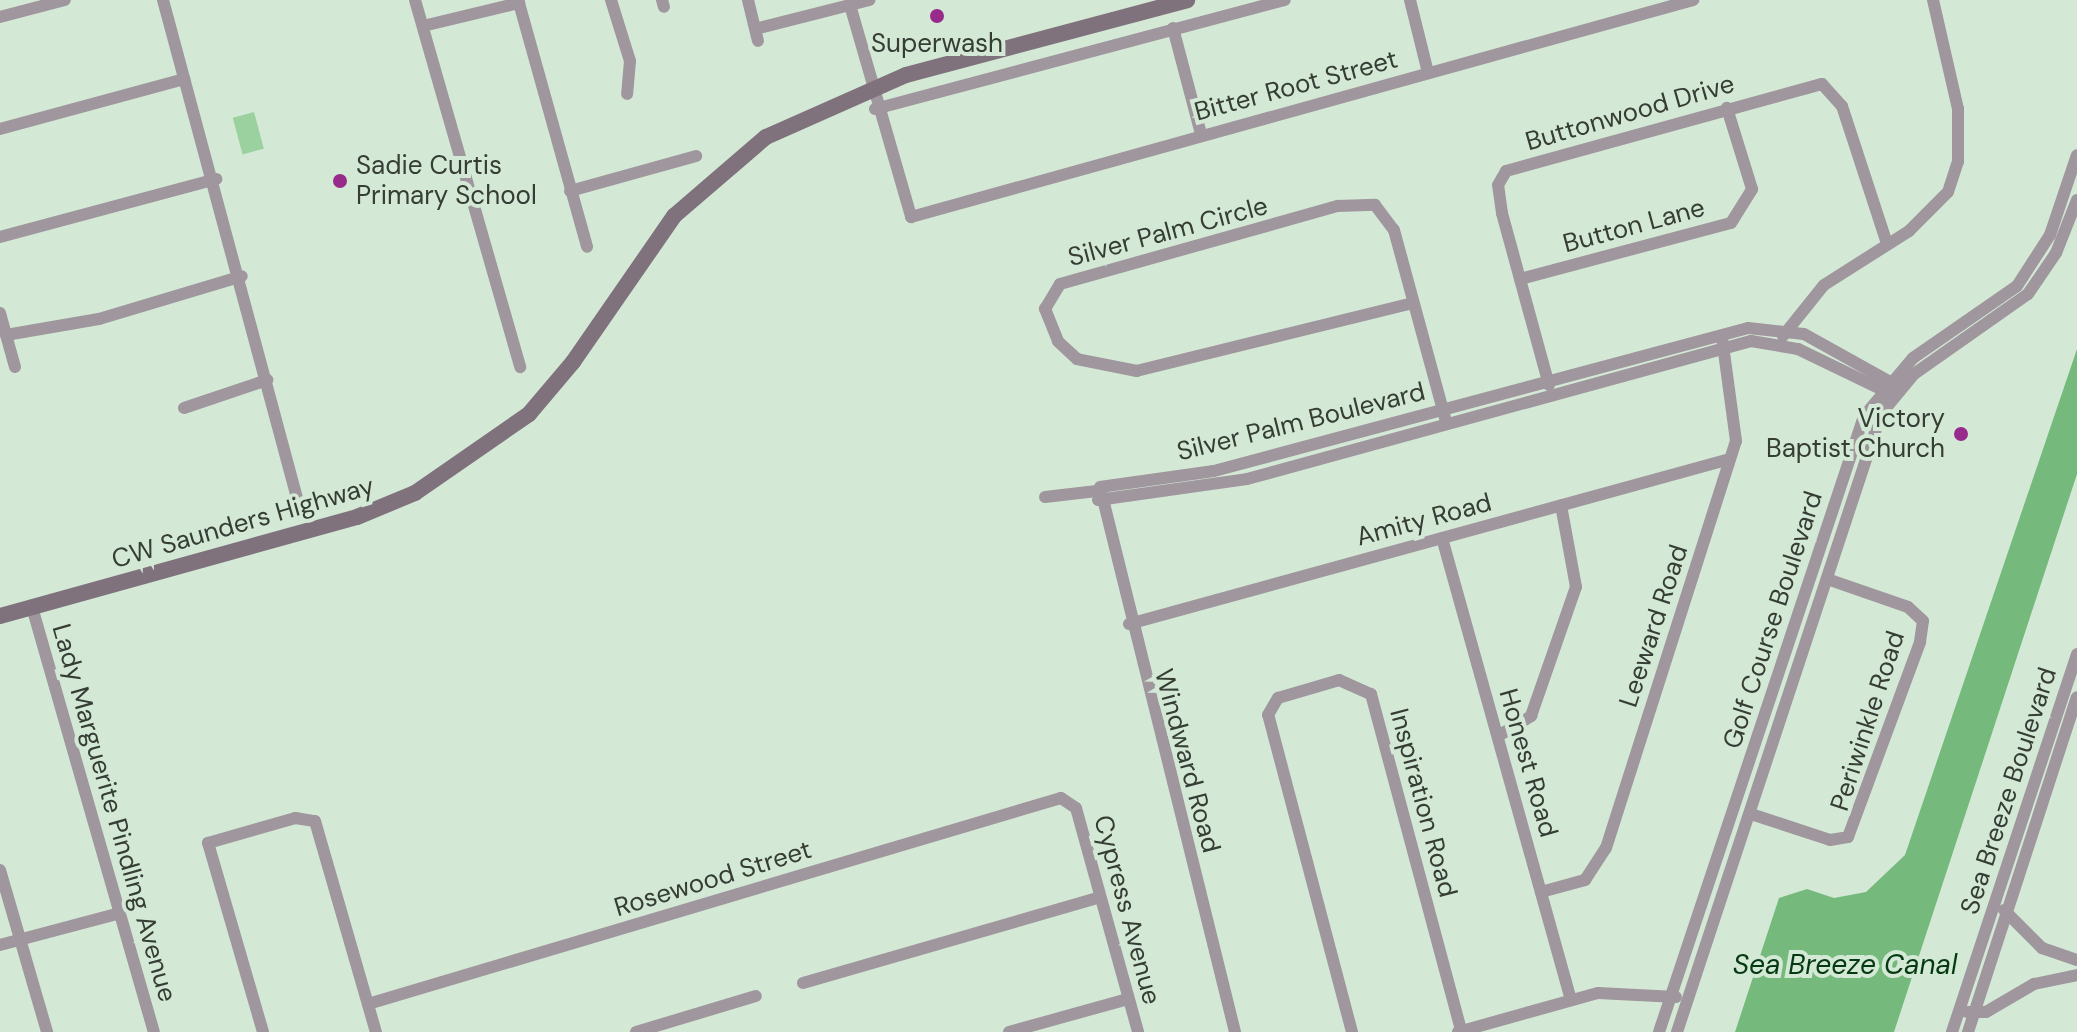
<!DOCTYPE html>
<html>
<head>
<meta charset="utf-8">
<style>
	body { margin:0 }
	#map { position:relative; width:2077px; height:1032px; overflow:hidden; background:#d3e9d5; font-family:"DM Sans",sans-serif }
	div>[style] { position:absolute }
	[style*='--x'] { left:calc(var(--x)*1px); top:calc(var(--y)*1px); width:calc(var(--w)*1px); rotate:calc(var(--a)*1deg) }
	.green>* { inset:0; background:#9ad19f; transform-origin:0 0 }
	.water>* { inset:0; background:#75b97d }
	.street>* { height:12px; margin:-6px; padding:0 6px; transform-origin:6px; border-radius:6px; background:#a0969e }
	.secondary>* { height:16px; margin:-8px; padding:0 8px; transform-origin:8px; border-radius:8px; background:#80727d }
	.dots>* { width:22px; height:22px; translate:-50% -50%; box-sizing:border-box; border:4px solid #d3e9d5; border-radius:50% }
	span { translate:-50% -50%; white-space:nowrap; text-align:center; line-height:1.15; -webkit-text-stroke:8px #d3e9d5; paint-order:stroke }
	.poi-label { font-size:26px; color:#353d35 }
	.left { translate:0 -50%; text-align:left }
	.right { translate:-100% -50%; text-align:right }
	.street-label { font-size:26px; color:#353d35 }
	.water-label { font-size:28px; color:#053912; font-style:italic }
</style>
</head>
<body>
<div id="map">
	<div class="green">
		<i style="left:254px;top:112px;width:38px;height:22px;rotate:75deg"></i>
	</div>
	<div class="water">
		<i style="clip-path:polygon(2077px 349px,2077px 474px,1894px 1032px,1735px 1032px,1779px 898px,1807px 889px,1834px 898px,1866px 892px,1905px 855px)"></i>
	</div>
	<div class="street">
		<i style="--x:163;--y:0;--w:516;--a:74.94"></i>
		<i style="--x:415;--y:0;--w:382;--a:74"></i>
		<i style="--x:611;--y:0;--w:64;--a:72.7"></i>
		<i style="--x:630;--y:61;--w:33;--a:95"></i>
		<i style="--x:662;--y:0;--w:7;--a:74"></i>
		<i style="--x:748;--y:0;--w:42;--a:76.3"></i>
		<i style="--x:1410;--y:0;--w:75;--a:76.1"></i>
		<i style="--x:850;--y:5;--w:221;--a:73.9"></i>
		<i style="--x:911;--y:217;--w:812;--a:-15.51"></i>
		<i style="--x:0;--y:17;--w:67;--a:-14.7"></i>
		<i style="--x:423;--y:26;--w:99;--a:-13.5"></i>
		<i style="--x:519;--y:3;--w:253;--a:74.4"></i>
		<i style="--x:759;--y:28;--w:114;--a:-14.2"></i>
		<i style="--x:1173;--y:28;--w:110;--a:75.2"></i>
		<i style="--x:875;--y:109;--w:424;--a:-14.9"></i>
		<i style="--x:0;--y:129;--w:191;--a:-15.2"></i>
		<i style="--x:570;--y:191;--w:131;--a:-15.5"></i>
		<i style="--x:0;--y:237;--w:224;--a:-15"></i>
		<i style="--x:1520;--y:279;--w:218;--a:-14.9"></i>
		<i style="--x:1731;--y:223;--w:40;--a:-58"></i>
		<i style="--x:1752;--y:189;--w:85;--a:-107.2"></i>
		<i style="--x:1413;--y:303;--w:284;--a:166.2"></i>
		<i style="--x:1137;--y:371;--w:61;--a:-168.7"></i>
		<i style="--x:1077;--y:359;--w:26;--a:-137"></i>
		<i style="--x:1058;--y:341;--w:35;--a:-112"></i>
		<i style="--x:1045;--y:309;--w:29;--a:-59"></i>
		<i style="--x:1060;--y:284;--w:289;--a:-15.7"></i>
		<i style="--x:1338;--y:206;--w:37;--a:-2"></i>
		<i style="--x:1375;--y:205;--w:31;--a:53"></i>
		<i style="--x:1394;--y:230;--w:199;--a:74.8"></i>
		<i style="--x:0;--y:313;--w:56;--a:74.5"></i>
		<i style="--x:6;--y:335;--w:94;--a:-9.8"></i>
		<i style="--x:99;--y:319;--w:149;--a:-16.7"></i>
		<i style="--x:1783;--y:336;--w:65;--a:-51.2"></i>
		<i style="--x:1824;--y:285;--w:101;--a:-32.4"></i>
		<i style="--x:1909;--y:231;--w:55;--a:-45"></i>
		<i style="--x:1948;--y:192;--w:32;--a:-72"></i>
		<i style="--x:1958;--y:162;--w:53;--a:-90"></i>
		<i style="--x:1958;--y:109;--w:112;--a:-102.9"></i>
		<i style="--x:1549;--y:385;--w:178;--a:-105.3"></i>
		<i style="--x:1502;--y:213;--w:28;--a:-98"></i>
		<i style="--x:1498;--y:185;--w:16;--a:-60"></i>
		<i style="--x:1506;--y:171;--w:328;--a:-15.4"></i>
		<i style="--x:1822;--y:84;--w:30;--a:48"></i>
		<i style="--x:1842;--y:106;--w:142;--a:71.9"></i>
		<i style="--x:184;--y:408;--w:88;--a:-18.6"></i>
		<i style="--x:1045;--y:497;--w:52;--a:-6.6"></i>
		<i style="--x:1098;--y:500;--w:150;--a:-8"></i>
		<i style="--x:1247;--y:479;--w:523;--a:-15.31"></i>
		<i style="--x:1751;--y:341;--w:48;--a:9.7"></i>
		<i style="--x:1798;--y:349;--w:99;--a:25.8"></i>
		<i style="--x:1442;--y:538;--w:480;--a:74.4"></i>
		<i style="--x:32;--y:607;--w:442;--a:74"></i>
		<i style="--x:1129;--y:624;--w:623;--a:-15.35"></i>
		<i style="--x:1498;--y:736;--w:39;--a:-31"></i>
		<i style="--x:1531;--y:716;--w:137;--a:-70.8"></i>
		<i style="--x:1576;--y:587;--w:83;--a:-100.4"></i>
		<i style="--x:1751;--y:814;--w:83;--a:18.2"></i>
		<i style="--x:1830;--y:840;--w:18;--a:-9"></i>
		<i style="--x:1848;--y:837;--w:208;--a:-69.7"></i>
		<i style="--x:1920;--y:642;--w:21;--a:-82"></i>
		<i style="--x:1923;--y:621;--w:21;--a:-137"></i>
		<i style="--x:1908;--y:607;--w:86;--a:-160.9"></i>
		<i style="--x:0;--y:870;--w:169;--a:73.8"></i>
		<i style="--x:1541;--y:892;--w:46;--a:-15.3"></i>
		<i style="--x:1585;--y:880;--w:38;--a:-57"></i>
		<i style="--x:1606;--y:848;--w:427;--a:-72.3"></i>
		<i style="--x:1736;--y:441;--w:104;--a:-97.7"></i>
		<i style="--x:2004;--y:910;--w:54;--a:45"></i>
		<i style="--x:2042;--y:948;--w:37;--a:19"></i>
		<i style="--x:0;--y:945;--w:124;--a:-14.9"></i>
		<i style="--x:803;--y:983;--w:309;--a:-16.1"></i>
		<i style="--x:368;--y:1004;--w:723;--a:-16.56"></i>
		<i style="--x:1061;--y:798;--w:18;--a:34"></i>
		<i style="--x:1076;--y:808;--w:232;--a:74.5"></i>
		<i style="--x:1967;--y:1012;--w:19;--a:0"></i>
		<i style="--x:1986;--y:1012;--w:56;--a:-30.3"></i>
		<i style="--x:2034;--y:984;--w:44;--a:-11.8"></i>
		<i style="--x:263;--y:1032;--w:197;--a:-106.2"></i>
		<i style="--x:208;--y:843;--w:91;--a:-16"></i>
		<i style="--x:295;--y:818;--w:20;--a:9"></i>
		<i style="--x:315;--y:821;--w:220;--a:73.9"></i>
		<i style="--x:636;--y:1032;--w:125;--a:-16.7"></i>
		<i style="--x:1009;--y:1032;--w:123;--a:-15.5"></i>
		<i style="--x:1235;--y:1032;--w:561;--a:-103.91"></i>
		<i style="--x:1100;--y:487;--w:115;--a:-8"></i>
		<i style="--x:1214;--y:471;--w:553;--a:-14.99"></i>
		<i style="--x:1748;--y:328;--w:56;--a:6.1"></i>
		<i style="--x:1804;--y:334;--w:111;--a:29.1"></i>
		<i style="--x:1352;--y:1032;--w:328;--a:-104.8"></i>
		<i style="--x:1268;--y:715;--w:20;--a:-60"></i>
		<i style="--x:1278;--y:698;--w:64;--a:-16.4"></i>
		<i style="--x:1339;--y:680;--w:35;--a:24"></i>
		<i style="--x:1371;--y:694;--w:349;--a:75"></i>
		<i style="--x:1458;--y:1032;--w:145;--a:-15.6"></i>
		<i style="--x:1598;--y:993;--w:78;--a:2.9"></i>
		<i style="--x:1659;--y:1032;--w:649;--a:-71.59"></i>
		<i style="--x:1864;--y:416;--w:76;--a:-49.8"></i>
		<i style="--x:1913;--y:358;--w:126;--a:-34.7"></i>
		<i style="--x:2017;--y:286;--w:61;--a:-57.1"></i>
		<i style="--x:2050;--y:235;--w:84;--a:-71.4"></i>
		<i style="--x:1677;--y:1032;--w:651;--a:-71.73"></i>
		<i style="--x:1881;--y:414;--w:52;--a:-50.5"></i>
		<i style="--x:1914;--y:374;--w:139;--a:-35.1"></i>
		<i style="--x:2028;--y:294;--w:50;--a:-55.7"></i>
		<i style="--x:2056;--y:253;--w:57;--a:-68.4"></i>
		<i style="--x:1952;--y:1032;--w:398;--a:-71.7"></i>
		<i style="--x:1968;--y:1032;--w:352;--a:-72"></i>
	</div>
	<div class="secondary">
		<i style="--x:0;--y:616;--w:370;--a:-15.5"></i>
		<i style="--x:357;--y:517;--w:63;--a:-22.5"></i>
		<i style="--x:415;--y:493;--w:139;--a:-34.7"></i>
		<i style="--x:529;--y:414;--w:68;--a:-49.8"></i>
		<i style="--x:573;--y:362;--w:178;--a:-55.3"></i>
		<i style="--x:674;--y:216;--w:121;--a:-40.7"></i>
		<i style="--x:766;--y:137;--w:153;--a:-23.9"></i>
		<i style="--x:906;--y:75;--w:291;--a:-14.9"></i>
	</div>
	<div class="dots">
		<i style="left:937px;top:16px;background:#972a8b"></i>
		<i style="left:340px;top:181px;background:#972a8b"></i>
		<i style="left:1961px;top:434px;background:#972a8b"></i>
	</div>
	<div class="poi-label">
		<span style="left:937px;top:44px">Superwash</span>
		<span class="left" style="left:356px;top:181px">Sadie Curtis<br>Primary School</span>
		<span class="right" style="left:1945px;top:434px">Victory<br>Baptist Church</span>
	</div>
	<div class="street-label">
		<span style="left:1296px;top:86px;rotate:-15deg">Bitter Root Street</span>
		<span style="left:1630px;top:113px;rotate:-16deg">Buttonwood Drive</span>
		<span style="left:1634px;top:226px;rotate:-15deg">Button Lane</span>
		<span style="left:1168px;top:232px;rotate:-15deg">Silver Palm Circle</span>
		<span style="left:1301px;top:422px;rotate:-14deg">Silver Palm Boulevard</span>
		<span style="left:1424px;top:520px;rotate:-15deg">Amity Road</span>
		<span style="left:243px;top:523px;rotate:-16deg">CW Saunders Highway</span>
		<span style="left:1773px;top:620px;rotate:-72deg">Golf Course Boulevard</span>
		<span style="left:1654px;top:626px;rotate:-72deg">Leeward Road</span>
		<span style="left:1868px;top:721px;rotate:-72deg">Periwinkle Road</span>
		<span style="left:1187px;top:761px;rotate:75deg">Windward Road</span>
		<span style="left:1528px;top:763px;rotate:74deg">Honest Road</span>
		<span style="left:2009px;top:791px;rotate:-72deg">Sea Breeze Boulevard</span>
		<span style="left:1423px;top:803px;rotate:75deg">Inspiration Road</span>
		<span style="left:114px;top:813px;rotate:74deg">Lady Marguerite Pindling Avenue</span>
		<span style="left:713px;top:879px;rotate:-17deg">Rosewood Street</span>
		<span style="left:1127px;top:910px;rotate:75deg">Cypress Avenue</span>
	</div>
	<div class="water-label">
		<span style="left:1845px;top:965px">Sea Breeze Canal</span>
	</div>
</div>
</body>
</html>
